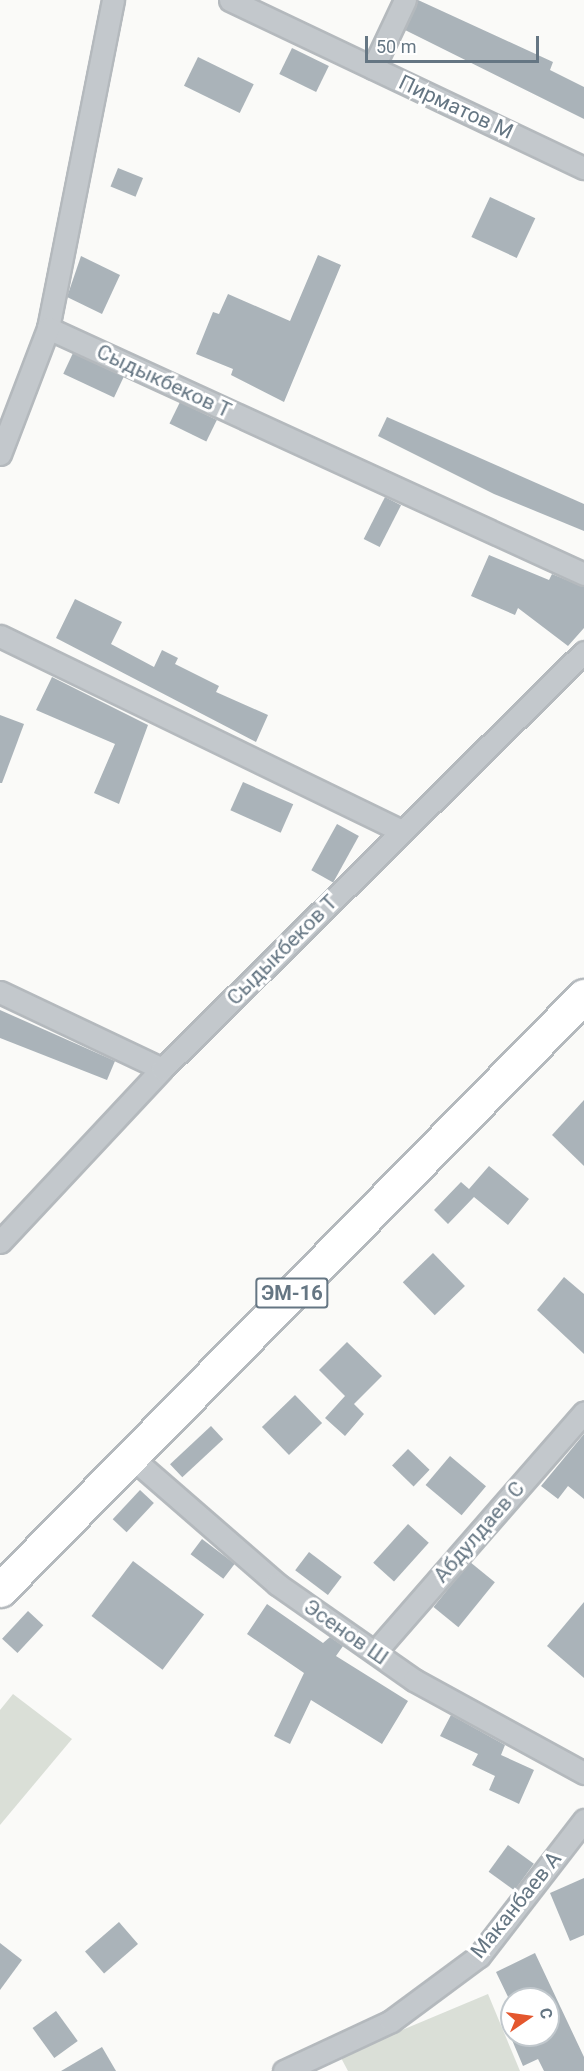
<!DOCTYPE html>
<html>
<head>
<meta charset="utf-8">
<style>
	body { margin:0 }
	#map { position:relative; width:584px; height:2071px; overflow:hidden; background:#fafaf8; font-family:Roboto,sans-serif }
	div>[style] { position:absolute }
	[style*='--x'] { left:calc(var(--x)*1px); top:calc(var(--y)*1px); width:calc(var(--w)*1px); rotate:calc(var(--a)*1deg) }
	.green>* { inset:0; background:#dadfd7 }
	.building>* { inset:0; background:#aab3b9; transform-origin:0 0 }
	.roads { filter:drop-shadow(2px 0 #b4b9bd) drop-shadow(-2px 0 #b4b9bd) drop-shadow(0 2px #b4b9bd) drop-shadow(0 -2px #b4b9bd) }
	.street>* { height:21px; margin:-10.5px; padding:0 10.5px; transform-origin:10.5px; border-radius:10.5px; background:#c3c8cc }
	.highway>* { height:33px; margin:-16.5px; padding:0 16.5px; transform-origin:16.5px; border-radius:16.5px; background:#fff }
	span { translate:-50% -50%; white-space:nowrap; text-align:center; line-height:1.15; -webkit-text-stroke:6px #fff; paint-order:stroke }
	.shield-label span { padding:2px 4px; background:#fff; border:2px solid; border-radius:4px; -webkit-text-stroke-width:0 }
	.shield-label { font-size:20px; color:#657683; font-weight:700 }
	.street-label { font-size:21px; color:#657683 }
	.north { position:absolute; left:500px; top:1987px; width:60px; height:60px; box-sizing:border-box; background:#fff; border:2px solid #c1c8cd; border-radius:50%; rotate:77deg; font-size:16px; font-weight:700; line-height:24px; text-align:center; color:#657683 }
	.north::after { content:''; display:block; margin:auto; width:21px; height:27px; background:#e4572e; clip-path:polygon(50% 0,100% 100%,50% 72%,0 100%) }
	.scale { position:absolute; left:365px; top:36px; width:174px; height:27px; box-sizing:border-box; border:3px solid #657683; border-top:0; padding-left:8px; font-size:18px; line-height:21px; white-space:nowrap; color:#657683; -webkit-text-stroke:4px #fff; paint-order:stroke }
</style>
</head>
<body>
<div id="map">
	<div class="green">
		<i style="clip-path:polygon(13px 1694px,72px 1739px,0 1825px,0 1710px)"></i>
		<i style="clip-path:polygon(488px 1994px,520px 2071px,348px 2071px,340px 2056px)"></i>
	</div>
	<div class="building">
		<i style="clip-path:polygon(418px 0,553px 62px,550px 70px,584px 87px,584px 119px,405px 30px)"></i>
		<i style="left:292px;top:48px;width:41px;height:29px;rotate:26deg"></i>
		<i style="left:198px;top:57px;width:62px;height:32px;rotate:26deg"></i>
		<i style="left:118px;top:168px;width:27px;height:20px;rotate:22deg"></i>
		<i style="left:490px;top:197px;width:50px;height:44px;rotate:25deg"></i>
		<i style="clip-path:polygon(318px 255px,341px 265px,284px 402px,231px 375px,233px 369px,196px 354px,213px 312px,219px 314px,228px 294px,290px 321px)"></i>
		<i style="clip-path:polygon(81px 256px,120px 275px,102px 314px,67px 297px)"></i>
		<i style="left:73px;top:353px;width:56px;height:23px;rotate:25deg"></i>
		<i style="left:180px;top:402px;width:41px;height:24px;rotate:26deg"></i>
		<i style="clip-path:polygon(387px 417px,584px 504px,584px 531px,494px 494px,378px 436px)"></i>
		<i style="left:385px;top:497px;width:18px;height:47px;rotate:27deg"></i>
		<i style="clip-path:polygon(489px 555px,549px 580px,552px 574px,584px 587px,584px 628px,568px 646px,518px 608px,515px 615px,471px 596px)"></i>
		<i style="clip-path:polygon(75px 599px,122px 622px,111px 644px,154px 667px,162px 650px,178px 658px,175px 664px,219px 686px,216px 692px,268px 715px,256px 742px,56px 638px)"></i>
		<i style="clip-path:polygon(52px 677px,148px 725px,119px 804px,94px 793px,115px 744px,36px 710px)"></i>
		<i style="clip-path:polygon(0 715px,24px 724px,2px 783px,0 783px)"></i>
		<i style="left:243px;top:782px;width:55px;height:31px;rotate:24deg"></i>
		<i style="left:337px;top:824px;width:25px;height:53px;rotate:29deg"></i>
		<i style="clip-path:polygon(0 1010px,115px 1061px,107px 1080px,0 1038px)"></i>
		<i style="clip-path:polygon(584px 1100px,584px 1166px,552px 1135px)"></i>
		<i style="clip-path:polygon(489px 1166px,529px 1199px,508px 1225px,474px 1197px,448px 1224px,434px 1210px,461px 1182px,469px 1189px)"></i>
		<i style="left:433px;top:1253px;width:46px;height:42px;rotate:46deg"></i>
		<i style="clip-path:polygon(564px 1277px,584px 1294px,584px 1354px,537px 1310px)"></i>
		<i style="clip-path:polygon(347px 1342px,382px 1376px,354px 1404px,364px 1414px,345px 1436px,325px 1418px,345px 1396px,319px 1370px)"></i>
		<i style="left:295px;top:1395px;width:39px;height:46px;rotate:46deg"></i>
		<i style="left:211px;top:1426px;width:18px;height:56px;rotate:47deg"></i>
		<i style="clip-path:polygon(584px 1434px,584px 1499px,568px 1486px,558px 1499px,541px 1486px)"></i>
		<i style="left:408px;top:1449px;width:30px;height:23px;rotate:44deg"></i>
		<i style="left:450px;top:1456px;width:47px;height:38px;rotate:40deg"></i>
		<i style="left:140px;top:1490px;width:19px;height:40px;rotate:43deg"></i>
		<i style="left:408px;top:1524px;width:28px;height:52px;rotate:42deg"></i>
		<i style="left:202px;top:1539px;width:41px;height:19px;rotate:37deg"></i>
		<i style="left:309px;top:1552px;width:41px;height:23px;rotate:37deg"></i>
		<i style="left:133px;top:1561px;width:89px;height:69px;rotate:37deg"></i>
		<i style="left:470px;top:1562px;width:32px;height:58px;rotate:39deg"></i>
		<i style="clip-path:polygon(584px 1602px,584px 1678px,547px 1646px)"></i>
		<i style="clip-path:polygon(267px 1604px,323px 1643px,330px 1637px,343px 1646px,336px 1656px,408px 1701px,382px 1744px,311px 1700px,290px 1744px,274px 1736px,304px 1673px,247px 1634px)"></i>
		<i style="left:28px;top:1611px;width:21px;height:38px;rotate:43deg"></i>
		<i style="clip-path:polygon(451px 1715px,505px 1745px,501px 1755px,534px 1770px,519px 1804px,489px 1790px,495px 1776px,472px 1765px,478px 1754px,440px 1736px)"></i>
		<i style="left:508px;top:1845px;width:32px;height:33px;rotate:36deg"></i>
		<i style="clip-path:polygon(584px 1878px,584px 1935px,570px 1941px,550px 1893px)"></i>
		<i style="left:119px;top:1922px;width:29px;height:45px;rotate:49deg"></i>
		<i style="clip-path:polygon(0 1943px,22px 1960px,0 1990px)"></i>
		<i style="clip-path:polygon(535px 1953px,584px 2057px,584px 2071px,544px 2071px,538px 2059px,523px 2066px,512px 2040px,523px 2035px,548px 2035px,548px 1999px,509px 1999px,496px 1972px)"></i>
		<i style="left:56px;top:2011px;width:37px;height:29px;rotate:54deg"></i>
		<i style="clip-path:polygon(102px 2047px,116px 2071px,61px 2071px)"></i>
	</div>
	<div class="roads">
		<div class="street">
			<i style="--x:113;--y:0;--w:334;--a:101.2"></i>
			<i style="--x:48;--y:328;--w:590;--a:24.65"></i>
			<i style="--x:230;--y:0;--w:392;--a:25.4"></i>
			<i style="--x:373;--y:68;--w:75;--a:-64.8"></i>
			<i style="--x:0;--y:454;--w:135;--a:-69.1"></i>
			<i style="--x:0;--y:636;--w:446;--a:25.9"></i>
			<i style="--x:0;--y:992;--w:179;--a:25.4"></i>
			<i style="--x:0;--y:1242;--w:237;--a:-46.9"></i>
			<i style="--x:162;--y:1069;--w:593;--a:-44.66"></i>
			<i style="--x:131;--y:1457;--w:194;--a:41"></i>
			<i style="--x:277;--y:1584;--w:167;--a:35"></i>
			<i style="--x:414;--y:1680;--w:194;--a:28.7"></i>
			<i style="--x:375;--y:1652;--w:318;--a:-48.9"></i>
			<i style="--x:284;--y:2071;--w:118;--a:-25"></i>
			<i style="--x:391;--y:2021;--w:109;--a:-36.5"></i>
			<i style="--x:479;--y:1956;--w:172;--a:-52.3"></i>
		</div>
		<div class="highway">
			<i style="--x:0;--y:1590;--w:833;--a:-45.49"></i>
		</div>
	</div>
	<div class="shield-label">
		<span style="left:292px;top:1293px">ЭМ-16</span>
	</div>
	<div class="street-label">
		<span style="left:456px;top:107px;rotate:25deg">Пирматов М</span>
		<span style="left:164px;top:381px;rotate:25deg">Сыдыкбеков Т</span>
		<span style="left:282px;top:950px;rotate:-45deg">Сыдыкбеков Т</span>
		<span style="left:479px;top:1532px;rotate:-49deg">Абдулдаев С</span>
		<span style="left:346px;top:1632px;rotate:35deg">Эсенов Ш</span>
		<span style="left:516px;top:1905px;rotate:-51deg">Маканбаев А</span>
	</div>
	<div class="north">С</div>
	<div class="scale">50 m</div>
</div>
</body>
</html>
